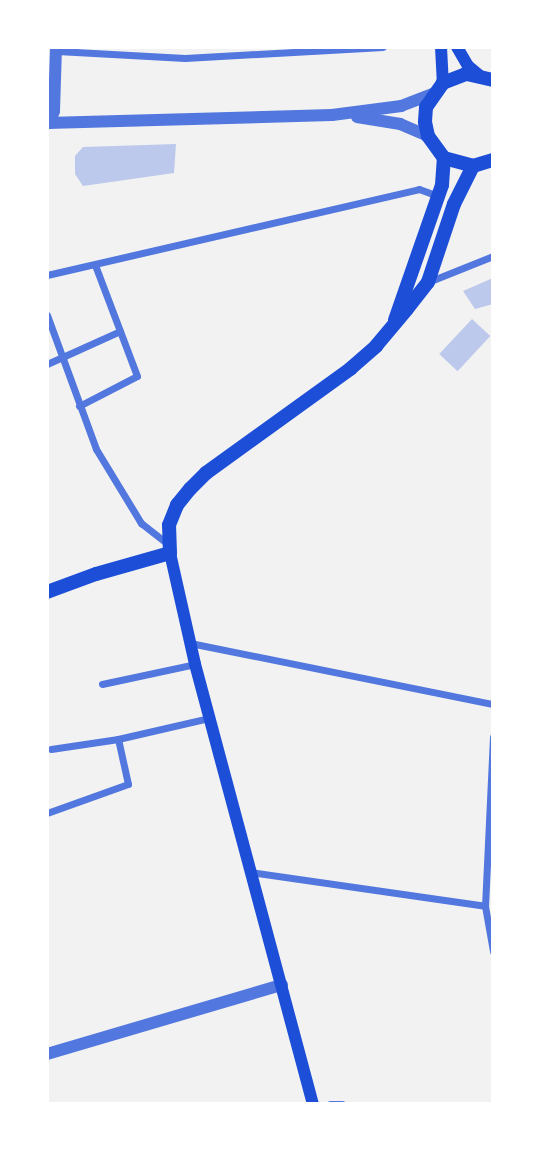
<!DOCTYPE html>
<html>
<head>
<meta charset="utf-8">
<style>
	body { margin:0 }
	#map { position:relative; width:540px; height:1151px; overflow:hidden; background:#f2f2f2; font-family:Helvetica,sans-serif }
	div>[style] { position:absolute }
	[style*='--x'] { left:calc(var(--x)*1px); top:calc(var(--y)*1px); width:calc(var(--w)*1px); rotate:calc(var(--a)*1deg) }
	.building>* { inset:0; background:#bdc9ec; transform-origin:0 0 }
	.minor>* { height:7px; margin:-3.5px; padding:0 3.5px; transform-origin:3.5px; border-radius:3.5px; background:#5277de }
	.tertiary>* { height:12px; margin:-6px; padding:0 6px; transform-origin:6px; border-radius:6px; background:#5277de }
	.secondary>* { height:12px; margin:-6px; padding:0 6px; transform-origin:6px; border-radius:6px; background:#1d4ed8 }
	.primary>* { height:14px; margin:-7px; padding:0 7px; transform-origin:7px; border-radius:7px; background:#1d4ed8 }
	span { translate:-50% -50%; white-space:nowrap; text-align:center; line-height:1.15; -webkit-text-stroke:7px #fff; paint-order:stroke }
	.frame { position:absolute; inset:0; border:49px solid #fff; pointer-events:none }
</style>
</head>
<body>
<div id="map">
	<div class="building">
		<i style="clip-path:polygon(176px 144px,174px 173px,83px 186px,75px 174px,75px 156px,83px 147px)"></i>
		<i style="clip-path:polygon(493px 278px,493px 304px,475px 309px,463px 291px)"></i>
		<i style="left:472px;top:319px;width:25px;height:48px;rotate:43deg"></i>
	</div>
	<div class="minor">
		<i style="--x:57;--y:51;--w:128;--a:3.1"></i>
		<i style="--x:185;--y:58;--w:198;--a:-3.2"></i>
		<i style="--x:47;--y:275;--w:382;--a:-13"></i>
		<i style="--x:419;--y:189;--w:20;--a:20"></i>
		<i style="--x:428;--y:282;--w:70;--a:-21.8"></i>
		<i style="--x:47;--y:315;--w:143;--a:69.9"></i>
		<i style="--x:96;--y:449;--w:87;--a:58.7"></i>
		<i style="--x:141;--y:523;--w:36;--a:38"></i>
		<i style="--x:47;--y:364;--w:80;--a:-24.3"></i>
		<i style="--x:79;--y:406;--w:65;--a:-27.3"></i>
		<i style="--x:137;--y:376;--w:119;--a:-110.7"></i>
		<i style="--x:190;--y:643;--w:309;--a:11.4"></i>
		<i style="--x:102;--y:684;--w:95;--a:-12.1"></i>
		<i style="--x:493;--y:737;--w:169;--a:92.7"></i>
		<i style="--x:485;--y:906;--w:46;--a:79.9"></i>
		<i style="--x:51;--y:749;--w:68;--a:-8.5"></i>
		<i style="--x:118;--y:739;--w:93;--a:-13"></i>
		<i style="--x:47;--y:813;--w:86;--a:-19.7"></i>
		<i style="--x:128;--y:784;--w:46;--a:-102.5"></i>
		<i style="--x:250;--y:872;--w:237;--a:8.2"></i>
		<i style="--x:330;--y:1104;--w:12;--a:0"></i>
	</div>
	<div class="tertiary">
		<i style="--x:357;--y:117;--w:44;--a:9.2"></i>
		<i style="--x:400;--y:124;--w:30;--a:23"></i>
		<i style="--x:47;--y:123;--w:285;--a:-1.6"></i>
		<i style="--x:332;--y:115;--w:70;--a:-7.4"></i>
		<i style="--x:401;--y:106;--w:34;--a:-21"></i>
		<i style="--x:50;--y:123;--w:13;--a:-72"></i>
		<i style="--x:54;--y:111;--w:64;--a:-88.2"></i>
		<i style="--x:47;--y:1054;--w:245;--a:-16.4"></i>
	</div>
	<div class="secondary">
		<i style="--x:441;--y:47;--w:36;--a:87"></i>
		<i style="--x:457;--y:47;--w:22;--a:60"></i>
		<i style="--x:468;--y:66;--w:14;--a:39"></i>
		<i style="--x:170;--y:553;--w:114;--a:77.3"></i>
		<i style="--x:195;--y:664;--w:456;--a:75"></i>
	</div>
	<div class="primary">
		<i style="--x:493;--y:80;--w:28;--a:-167"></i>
		<i style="--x:466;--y:74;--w:25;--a:159"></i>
		<i style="--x:443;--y:83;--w:29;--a:125"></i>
		<i style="--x:426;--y:107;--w:15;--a:94"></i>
		<i style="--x:425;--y:122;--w:14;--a:78"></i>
		<i style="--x:428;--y:136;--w:27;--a:54"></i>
		<i style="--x:444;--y:158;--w:30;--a:15"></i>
		<i style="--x:473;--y:166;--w:21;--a:-17"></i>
		<i style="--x:395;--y:320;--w:143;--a:-70.8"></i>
		<i style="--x:442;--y:185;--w:27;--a:-86"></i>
		<i style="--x:47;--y:592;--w:52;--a:-20.2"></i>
		<i style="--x:96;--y:574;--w:77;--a:-15.8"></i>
		<i style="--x:170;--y:553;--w:28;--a:-92"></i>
		<i style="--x:169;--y:525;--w:22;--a:-68"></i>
		<i style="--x:177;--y:505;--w:21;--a:-51"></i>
		<i style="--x:190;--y:489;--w:23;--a:-45"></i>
		<i style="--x:206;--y:473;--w:178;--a:-35.8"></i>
		<i style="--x:350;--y:369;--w:35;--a:-41"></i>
		<i style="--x:376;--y:346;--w:48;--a:-50"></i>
		<i style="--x:407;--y:309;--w:34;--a:-52"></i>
		<i style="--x:428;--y:282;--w:82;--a:-71.6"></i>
		<i style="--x:454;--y:204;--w:42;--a:-63.4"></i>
	</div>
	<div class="frame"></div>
</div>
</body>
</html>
